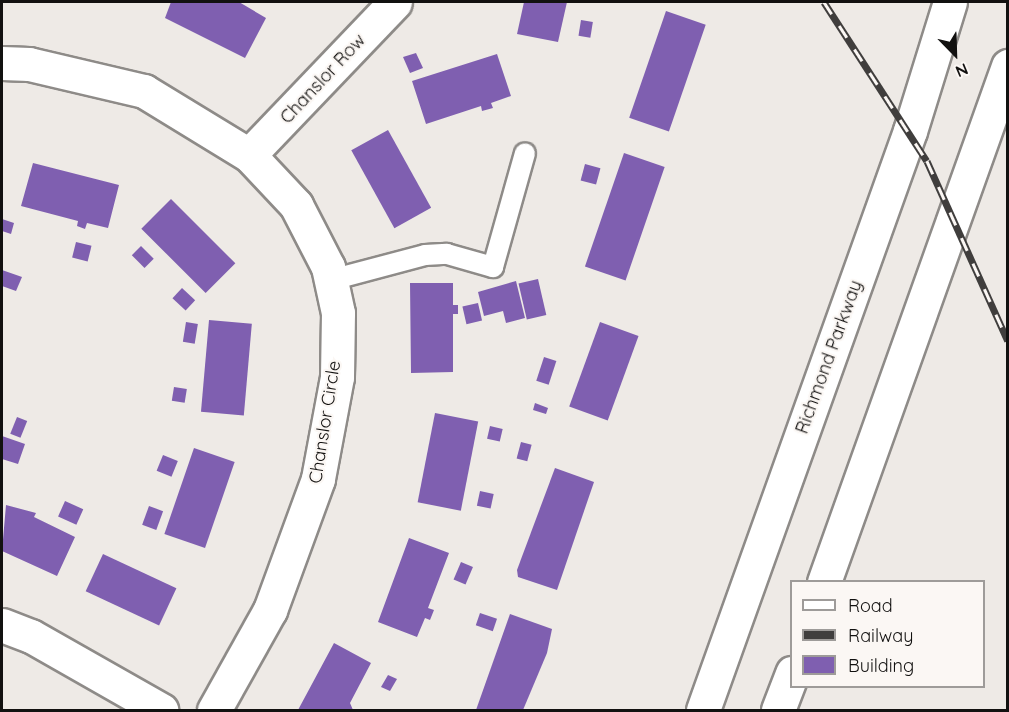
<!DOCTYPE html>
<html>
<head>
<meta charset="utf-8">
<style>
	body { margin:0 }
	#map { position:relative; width:1009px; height:712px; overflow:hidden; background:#eeeae6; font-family:Quicksand,sans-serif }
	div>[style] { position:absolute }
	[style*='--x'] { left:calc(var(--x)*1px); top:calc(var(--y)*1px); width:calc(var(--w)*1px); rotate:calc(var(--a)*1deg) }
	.building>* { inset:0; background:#7f5fb0; transform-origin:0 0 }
	.roads { filter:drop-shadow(2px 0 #8e8b88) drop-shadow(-2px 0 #8e8b88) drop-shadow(0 2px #8e8b88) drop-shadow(0 -2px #8e8b88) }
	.service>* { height:20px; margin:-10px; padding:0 10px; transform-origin:10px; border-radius:10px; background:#fff }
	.minor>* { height:33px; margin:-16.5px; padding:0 16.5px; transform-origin:16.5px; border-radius:16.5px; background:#fff }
	.trunk>* { height:33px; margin:-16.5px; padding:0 16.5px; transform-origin:16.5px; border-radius:16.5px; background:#fff }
	.rail>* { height:7px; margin-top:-3.5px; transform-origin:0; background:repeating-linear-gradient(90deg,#fbf7f4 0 14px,#403e3d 0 28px); box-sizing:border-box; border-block:2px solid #403e3d }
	span { translate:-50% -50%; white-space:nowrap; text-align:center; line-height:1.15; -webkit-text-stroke:4.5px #fbf7f4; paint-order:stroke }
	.street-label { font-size:18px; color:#121110 }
	.frame { position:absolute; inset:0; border:3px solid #121110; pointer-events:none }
	.legend { position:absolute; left:790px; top:580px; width:195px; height:108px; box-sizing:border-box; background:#fbf7f4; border:2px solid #9e9b99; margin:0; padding:8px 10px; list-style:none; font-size:18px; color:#121110 }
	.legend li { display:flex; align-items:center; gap:12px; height:30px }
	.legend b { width:30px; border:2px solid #9e9b99 }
	.north { position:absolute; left:925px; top:24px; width:60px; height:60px; -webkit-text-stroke:4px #fbf7f4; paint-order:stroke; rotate:157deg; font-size:16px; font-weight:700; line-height:24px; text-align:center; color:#121110 }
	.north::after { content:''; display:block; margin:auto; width:21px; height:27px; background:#121110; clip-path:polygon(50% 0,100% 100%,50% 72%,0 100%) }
</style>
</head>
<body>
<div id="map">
	<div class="building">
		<i style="clip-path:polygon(239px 2px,266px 18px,245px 58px,165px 18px,171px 2px)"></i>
		<i style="clip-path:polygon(524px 2px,567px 2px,558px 42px,517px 34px)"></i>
		<i style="left:666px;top:11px;width:42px;height:113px;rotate:19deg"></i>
		<i style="left:581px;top:20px;width:12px;height:16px;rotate:9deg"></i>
		<i style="clip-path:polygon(416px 53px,423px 68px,410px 73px,403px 57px)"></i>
		<i style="clip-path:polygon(497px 54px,511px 96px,491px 103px,493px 108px,482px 111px,481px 106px,426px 124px,412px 81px)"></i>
		<i style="left:388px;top:130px;width:89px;height:42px;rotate:61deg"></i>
		<i style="left:624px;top:153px;width:43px;height:120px;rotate:19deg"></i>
		<i style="clip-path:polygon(33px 163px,119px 185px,108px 228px,87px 223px,85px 229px,77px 226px,78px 221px,21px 206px)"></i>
		<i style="left:585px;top:164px;width:16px;height:17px;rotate:15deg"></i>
		<i style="left:171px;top:199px;width:91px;height:42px;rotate:45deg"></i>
		<i style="clip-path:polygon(2px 219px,14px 223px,11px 234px,2px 231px)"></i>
		<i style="left:76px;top:242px;width:16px;height:16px;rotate:14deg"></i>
		<i style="left:141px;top:246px;width:18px;height:13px;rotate:45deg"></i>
		<i style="clip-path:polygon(2px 270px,22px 277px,16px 291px,2px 286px)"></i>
		<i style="left:538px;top:279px;width:37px;height:20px;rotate:77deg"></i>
		<i style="clip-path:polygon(516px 281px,525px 318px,506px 323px,503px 311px,484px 316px,478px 292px)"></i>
		<i style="clip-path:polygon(410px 283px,453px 283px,453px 305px,458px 305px,458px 314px,453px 314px,453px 372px,411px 373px)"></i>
		<i style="left:182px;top:288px;width:18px;height:14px;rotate:43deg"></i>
		<i style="left:478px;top:303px;width:18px;height:16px;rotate:77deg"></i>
		<i style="left:209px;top:320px;width:43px;height:92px;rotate:5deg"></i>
		<i style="left:186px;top:322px;width:12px;height:20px;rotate:9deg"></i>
		<i style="left:600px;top:322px;width:41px;height:90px;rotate:20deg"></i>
		<i style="left:544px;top:357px;width:13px;height:25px;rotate:18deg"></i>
		<i style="left:174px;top:387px;width:13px;height:14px;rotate:9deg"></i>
		<i style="clip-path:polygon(535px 403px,548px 408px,546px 414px,533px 410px)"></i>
		<i style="left:435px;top:413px;width:44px;height:91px;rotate:11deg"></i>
		<i style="left:17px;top:417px;width:11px;height:18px;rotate:22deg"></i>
		<i style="left:490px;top:426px;width:13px;height:13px;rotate:13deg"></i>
		<i style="clip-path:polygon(2px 436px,25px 444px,18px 464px,2px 459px)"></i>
		<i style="left:521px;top:442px;width:11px;height:17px;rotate:15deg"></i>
		<i style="left:194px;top:448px;width:43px;height:91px;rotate:19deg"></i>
		<i style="left:163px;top:455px;width:16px;height:17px;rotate:22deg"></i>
		<i style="clip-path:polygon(555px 468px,594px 482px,557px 590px,518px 577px,517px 570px)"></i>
		<i style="left:480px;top:491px;width:14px;height:15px;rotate:12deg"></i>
		<i style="left:65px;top:501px;width:20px;height:17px;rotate:24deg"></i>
		<i style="clip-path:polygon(6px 505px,36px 513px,34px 517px,75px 537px,57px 576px,2px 551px)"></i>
		<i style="left:149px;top:506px;width:15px;height:20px;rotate:20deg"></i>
		<i style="clip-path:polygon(409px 538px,449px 553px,428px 608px,434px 610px,430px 620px,425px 618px,417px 637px,378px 622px)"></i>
		<i style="left:103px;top:554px;width:81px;height:41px;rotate:25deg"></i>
		<i style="left:461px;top:562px;width:13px;height:19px;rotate:23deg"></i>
		<i style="left:480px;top:613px;width:18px;height:13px;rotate:19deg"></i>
		<i style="clip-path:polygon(510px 614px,552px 629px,547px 653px,523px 710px,476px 710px)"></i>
		<i style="clip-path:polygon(334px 643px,371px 663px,350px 703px,353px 710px,298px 710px)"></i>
		<i style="clip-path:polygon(388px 675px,397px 679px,390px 691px,381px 687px)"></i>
	</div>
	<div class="roads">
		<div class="service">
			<i style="--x:331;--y:280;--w:97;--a:-14.9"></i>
			<i style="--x:425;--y:255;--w:22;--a:-3"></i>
			<i style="--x:447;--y:254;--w:48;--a:15.8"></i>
			<i style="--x:493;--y:267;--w:118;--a:-74.3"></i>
		</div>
		<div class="minor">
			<i style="--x:2;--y:63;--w:27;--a:2"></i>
			<i style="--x:29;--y:64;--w:118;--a:13.2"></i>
			<i style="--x:144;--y:91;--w:123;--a:31.4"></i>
			<i style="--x:249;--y:155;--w:69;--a:46.8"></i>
			<i style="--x:296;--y:205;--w:70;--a:62.7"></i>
			<i style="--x:328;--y:267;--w:47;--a:77.7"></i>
			<i style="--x:338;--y:313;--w:64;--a:90.9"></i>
			<i style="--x:337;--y:377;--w:104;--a:100.6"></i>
			<i style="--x:318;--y:479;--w:140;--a:110.1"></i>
			<i style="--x:270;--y:610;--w:115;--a:119.2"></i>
			<i style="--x:249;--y:155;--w:211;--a:-46.3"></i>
			<i style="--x:2;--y:625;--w:31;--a:21"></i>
			<i style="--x:31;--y:636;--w:150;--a:29.6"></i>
		</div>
		<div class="trunk">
			<i style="--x:824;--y:582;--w:548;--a:-70.37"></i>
			<i style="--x:703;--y:710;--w:615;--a:-70.33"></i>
			<i style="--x:910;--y:131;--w:135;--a:-72.8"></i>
			<i style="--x:778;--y:710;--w:40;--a:-69"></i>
		</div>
	</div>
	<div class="rail">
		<i style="--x:824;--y:2;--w:189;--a:57.1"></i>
		<i style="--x:927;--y:161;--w:197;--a:65.8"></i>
	</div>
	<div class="street-label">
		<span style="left:323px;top:79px;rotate:-47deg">Chanslor Row</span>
		<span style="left:829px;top:357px;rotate:-70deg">Richmond Parkway</span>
		<span style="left:325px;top:422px;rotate:-81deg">Chanslor Circle</span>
	</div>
	<div class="frame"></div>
	<ul class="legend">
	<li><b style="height:8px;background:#fff"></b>Road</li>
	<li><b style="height:8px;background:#403e3d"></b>Railway</li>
	<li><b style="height:16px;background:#7f5fb0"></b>Building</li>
	</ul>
	<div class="north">N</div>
</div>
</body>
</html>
